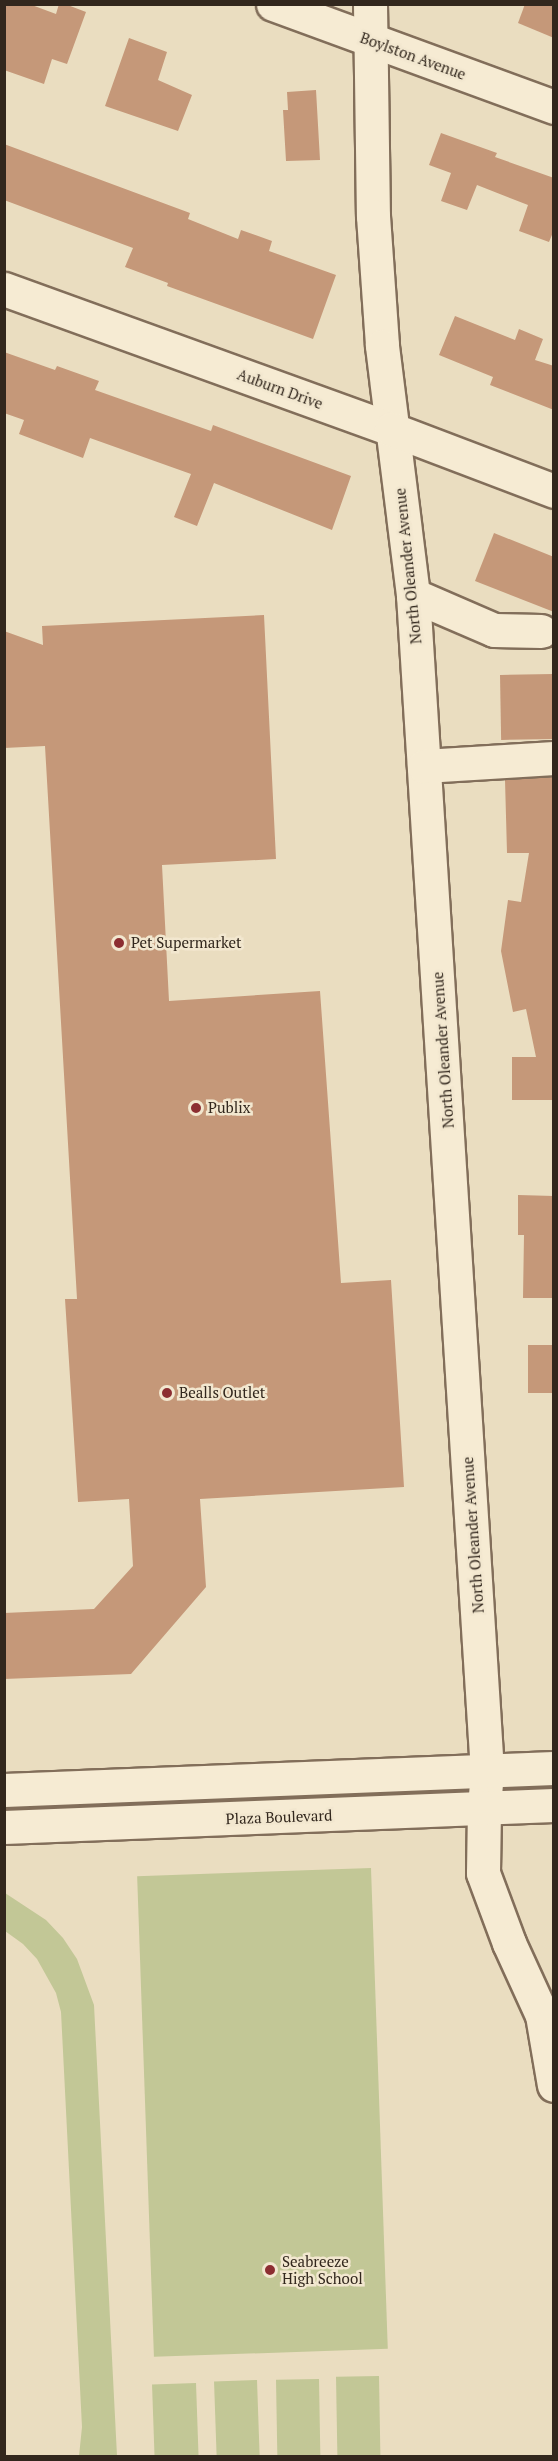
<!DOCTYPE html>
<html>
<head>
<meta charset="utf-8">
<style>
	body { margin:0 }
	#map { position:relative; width:558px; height:2461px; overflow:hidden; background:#eaddc0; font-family:"PT Serif",serif }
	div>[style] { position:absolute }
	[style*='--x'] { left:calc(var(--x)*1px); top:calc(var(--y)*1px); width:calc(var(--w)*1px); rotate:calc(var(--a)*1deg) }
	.green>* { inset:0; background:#c2c796; transform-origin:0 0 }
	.building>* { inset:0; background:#c59879; transform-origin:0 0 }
	.roads { filter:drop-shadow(2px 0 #826e5a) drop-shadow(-2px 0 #826e5a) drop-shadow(0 2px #826e5a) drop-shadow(0 -2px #826e5a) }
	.minor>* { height:33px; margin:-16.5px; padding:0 16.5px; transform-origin:16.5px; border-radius:16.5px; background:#f6ebd3 }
	.dots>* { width:16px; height:16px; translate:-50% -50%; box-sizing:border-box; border:3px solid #f2e7cf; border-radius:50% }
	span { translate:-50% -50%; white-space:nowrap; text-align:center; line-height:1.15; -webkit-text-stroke:5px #f2e7cf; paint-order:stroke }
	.street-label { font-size:15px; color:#32271d }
	.poi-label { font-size:15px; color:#32271d }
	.left { translate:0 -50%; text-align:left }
	.frame { position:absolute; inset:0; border:6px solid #32271d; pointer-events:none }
</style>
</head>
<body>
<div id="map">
	<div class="green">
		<i style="left:371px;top:1868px;width:481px;height:234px;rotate:88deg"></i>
		<i style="clip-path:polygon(5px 1893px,46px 1920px,63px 1938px,77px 1959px,94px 2005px,117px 2456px,79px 2456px,82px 2427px,61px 2012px,56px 1993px,37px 1959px,23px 1944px,5px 1931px)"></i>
		<i style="left:379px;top:2376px;width:80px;height:43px;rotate:89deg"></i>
		<i style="left:319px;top:2379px;width:77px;height:43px;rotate:89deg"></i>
		<i style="left:257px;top:2380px;width:76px;height:43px;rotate:88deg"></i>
		<i style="left:196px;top:2383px;width:73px;height:44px;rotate:88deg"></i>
	</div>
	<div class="building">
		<i style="clip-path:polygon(4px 4px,29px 4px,56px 14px,59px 4px,65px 4px,86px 12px,67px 64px,52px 59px,44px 84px,4px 70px)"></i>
		<i style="clip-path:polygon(525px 4px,554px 4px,554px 38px,518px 23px)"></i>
		<i style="clip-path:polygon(129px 38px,167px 52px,158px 80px,192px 95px,178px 131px,105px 106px)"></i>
		<i style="clip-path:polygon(316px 90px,320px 160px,286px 161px,283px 110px,288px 110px,287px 92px)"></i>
		<i style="clip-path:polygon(441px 133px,497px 153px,495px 157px,554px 178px,554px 230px,549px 242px,519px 231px,528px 205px,477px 185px,467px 210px,441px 201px,451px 173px,429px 165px)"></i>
		<i style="clip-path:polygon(4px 144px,190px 213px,188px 219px,238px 239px,241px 230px,272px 241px,269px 251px,336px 275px,313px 339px,167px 286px,168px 283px,125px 267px,133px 248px,4px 200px)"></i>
		<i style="clip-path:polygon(455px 316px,515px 340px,519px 329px,543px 339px,535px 360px,554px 366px,554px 410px,490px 385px,493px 377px,439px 355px)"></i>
		<i style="clip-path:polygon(4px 352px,55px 370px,57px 366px,99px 381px,95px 390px,211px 431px,213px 425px,351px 476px,332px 530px,214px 483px,197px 526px,174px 517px,191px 474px,90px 438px,83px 458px,19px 434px,24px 420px,4px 413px)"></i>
		<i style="clip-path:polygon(494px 533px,554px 557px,554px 612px,475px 581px)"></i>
		<i style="clip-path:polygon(264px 615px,276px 859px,162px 865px,169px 1001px,320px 991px,341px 1283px,391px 1280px,404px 1487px,200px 1499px,206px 1587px,131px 1674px,4px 1679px,4px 1613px,94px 1609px,133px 1566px,129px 1499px,78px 1502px,65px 1299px,77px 1299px,45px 746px,4px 748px,4px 631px,43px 645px,42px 626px)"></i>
		<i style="left:553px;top:674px;width:65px;height:53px;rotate:89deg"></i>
		<i style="clip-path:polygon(554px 777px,554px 1100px,512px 1100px,512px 1057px,536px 1057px,526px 1009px,513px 1012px,501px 951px,508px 900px,521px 902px,529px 853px,507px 853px,505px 780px)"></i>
		<i style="clip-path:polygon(518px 1195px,554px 1196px,554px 1298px,523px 1298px,524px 1235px,518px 1235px)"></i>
		<i style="left:528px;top:1345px;width:26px;height:48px"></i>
	</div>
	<div class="roads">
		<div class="minor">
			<i style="--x:273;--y:4;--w:299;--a:20.1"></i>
			<i style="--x:370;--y:4;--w:212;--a:89.2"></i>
			<i style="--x:373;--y:216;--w:130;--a:86"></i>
			<i style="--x:382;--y:346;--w:251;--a:82.9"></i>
			<i style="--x:413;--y:595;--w:1179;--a:86.4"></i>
			<i style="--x:487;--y:1772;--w:37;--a:95"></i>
			<i style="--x:484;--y:1809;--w:64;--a:90.9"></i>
			<i style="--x:483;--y:1873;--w:75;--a:69.6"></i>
			<i style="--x:509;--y:1943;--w:79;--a:65.4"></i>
			<i style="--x:542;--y:2015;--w:71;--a:80.3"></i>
			<i style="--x:4;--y:289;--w:412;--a:19.9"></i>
			<i style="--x:391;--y:429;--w:174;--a:20.8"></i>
			<i style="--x:413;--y:595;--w:88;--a:23.4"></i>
			<i style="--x:494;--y:630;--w:47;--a:1.2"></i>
			<i style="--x:424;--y:766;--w:130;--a:-3.5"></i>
			<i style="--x:4;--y:1790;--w:550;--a:-2.29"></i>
			<i style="--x:4;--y:1827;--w:550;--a:-2.29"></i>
		</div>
	</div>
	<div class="dots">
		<i style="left:119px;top:943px;background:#8c2e31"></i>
		<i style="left:196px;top:1108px;background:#8c2e31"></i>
		<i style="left:167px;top:1393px;background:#8c2e31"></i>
		<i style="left:270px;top:2270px;background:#8c2e31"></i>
	</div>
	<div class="street-label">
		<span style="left:413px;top:56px;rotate:20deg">Boylston Avenue</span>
		<span style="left:280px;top:389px;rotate:20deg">Auburn Drive</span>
		<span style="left:408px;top:566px;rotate:-96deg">North Oleander Avenue</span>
		<span style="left:443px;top:1050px;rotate:-94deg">North Oleander Avenue</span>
		<span style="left:473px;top:1535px;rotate:-94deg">North Oleander Avenue</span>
		<span style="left:279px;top:1817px;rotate:-2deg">Plaza Boulevard</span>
	</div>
	<div class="poi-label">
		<span class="left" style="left:131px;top:943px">Pet Supermarket</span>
		<span class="left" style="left:208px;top:1108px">Publix</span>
		<span class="left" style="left:179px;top:1393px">Bealls Outlet</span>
		<span class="left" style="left:282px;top:2270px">Seabreeze<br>High School</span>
	</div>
	<div class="frame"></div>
</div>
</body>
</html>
